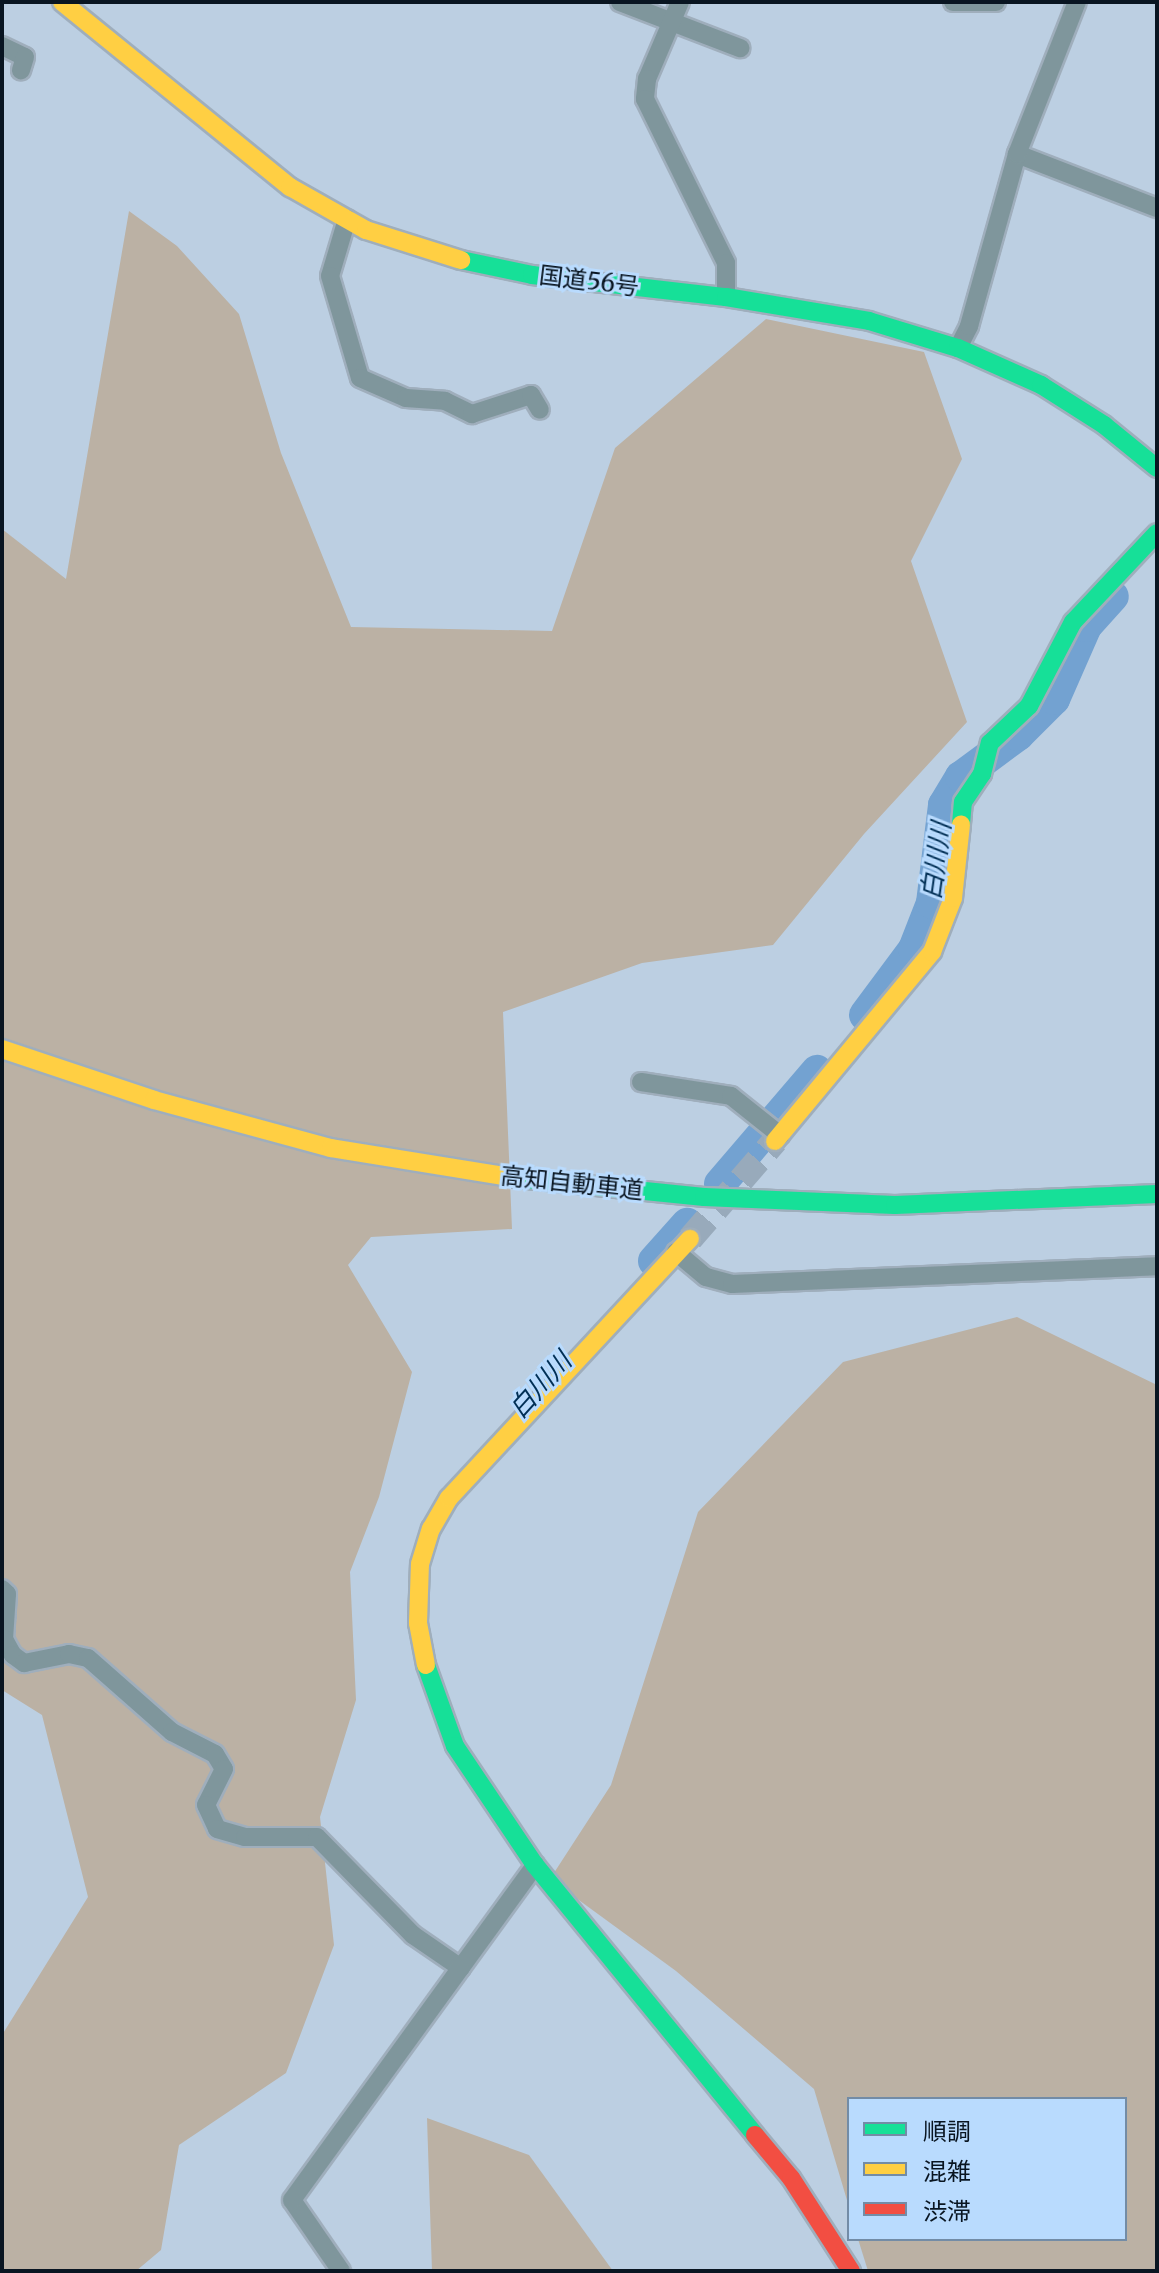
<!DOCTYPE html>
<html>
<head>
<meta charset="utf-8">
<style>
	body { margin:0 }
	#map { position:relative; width:1159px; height:2273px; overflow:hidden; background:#bccfe2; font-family:Merriweather,"Noto Sans JP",serif }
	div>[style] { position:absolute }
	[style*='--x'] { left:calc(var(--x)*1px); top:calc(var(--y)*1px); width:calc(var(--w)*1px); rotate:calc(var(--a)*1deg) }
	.green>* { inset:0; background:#bbb1a4 }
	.river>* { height:32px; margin:-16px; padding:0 16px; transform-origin:16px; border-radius:16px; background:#73a2d1 }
	.secondary-tunnel>* { height:26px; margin-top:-13px; transform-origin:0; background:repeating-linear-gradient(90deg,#98aabb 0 26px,transparent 0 39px) }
	.roads { filter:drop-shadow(2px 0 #9faebc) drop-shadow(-2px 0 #9faebc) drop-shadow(0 2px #9faebc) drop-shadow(0 -2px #9faebc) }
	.street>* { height:18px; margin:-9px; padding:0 9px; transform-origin:9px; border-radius:9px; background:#7f969c }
	.fast>* { height:18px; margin:-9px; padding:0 9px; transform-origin:9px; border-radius:9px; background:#16e098 }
	.slow>* { height:18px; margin:-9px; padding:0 9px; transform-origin:9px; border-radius:9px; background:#ffcf43 }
	.jam>* { height:18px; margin:-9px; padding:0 9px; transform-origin:9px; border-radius:9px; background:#f24e42 }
	span { translate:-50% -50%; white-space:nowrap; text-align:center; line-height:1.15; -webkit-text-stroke:6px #b9dbfe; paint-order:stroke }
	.street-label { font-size:24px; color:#091521 }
	.water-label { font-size:26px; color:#012f55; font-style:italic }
	.frame { position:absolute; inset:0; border:4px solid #091521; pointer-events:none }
	.legend { position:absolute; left:847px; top:2097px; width:280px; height:144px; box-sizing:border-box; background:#b9dbfe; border:2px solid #738ca6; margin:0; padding:10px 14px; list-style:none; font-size:24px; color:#091521 }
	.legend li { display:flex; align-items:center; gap:16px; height:40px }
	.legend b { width:40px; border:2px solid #738ca6 }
</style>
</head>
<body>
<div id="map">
	<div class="green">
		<i style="clip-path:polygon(129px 211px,177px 246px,239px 314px,281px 453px,351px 627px,552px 631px,615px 448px,766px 319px,924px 352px,962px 459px,911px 561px,967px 722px,864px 834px,773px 945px,642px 963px,503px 1012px,512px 1229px,371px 1237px,348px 1265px,412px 1372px,379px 1497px,350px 1572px,356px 1700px,320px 1817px,334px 1945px,286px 2073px,179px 2145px,161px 2250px,136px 2271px,2px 2271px,2px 2035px,88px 1897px,42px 1715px,2px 1690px,2px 529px,66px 579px)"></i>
		<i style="clip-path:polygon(1017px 1317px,1157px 1385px,1157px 2271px,868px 2271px,858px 2239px,1125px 2239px,1125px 2099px,849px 2099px,849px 2207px,814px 2089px,676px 1971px,550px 1879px,611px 1785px,698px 1512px,843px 1362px)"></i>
		<i style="clip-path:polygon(427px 2118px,529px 2155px,613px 2271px,432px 2271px)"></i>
	</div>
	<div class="river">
		<i style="--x:865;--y:1015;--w:82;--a:-53.4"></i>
		<i style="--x:914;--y:949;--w:49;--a:-68.6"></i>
		<i style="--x:932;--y:903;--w:99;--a:-83"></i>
		<i style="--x:944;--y:805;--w:33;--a:-59"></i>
		<i style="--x:961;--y:777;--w:71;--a:-36.4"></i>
		<i style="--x:1018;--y:735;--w:51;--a:-45"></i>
		<i style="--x:1054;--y:699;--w:80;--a:-66.3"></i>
		<i style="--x:1086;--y:626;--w:40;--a:-48"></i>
		<i style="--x:720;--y:1184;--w:149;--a:-49.4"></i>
		<i style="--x:654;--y:1261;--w:50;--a:-48.3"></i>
	</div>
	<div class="secondary-tunnel">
		<i style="--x:690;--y:1239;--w:130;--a:-49.1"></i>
	</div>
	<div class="roads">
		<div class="street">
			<i style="--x:620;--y:2;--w:129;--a:21"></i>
			<i style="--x:680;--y:2;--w:84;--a:113.2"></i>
			<i style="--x:647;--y:79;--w:20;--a:96"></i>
			<i style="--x:645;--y:99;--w:183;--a:63.7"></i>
			<i style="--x:726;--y:263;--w:34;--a:90"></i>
			<i style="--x:953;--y:2;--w:43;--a:0"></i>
			<i style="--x:2;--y:46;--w:25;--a:26"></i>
			<i style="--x:25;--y:57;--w:14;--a:107"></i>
			<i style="--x:1017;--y:154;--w:150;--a:21.1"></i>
			<i style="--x:347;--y:219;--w:59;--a:106.6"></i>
			<i style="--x:330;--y:276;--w:106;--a:73.6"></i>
			<i style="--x:360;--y:378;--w:50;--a:23.5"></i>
			<i style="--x:406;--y:398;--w:39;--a:4"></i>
			<i style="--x:445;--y:401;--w:30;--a:26"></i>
			<i style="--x:472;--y:414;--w:62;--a:-17.9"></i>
			<i style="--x:531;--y:395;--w:17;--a:59"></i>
			<i style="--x:958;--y:348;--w:25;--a:-63"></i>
			<i style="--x:969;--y:326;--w:179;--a:-74.4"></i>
			<i style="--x:1017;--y:154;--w:163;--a:-68.5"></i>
			<i style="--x:641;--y:1082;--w:91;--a:8.8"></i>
			<i style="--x:731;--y:1096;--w:63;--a:38.5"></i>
			<i style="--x:676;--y:1252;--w:39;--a:40"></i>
			<i style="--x:706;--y:1277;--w:27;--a:15"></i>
			<i style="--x:732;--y:1284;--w:425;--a:-2.4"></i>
			<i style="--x:2;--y:1589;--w:7;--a:45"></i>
			<i style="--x:7;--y:1594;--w:45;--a:93.8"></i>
			<i style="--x:4;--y:1639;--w:18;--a:61"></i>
			<i style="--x:13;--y:1655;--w:14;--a:36"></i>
			<i style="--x:24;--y:1663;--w:46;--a:-11.3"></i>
			<i style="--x:69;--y:1654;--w:19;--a:12"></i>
			<i style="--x:88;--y:1658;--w:112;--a:41.4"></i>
			<i style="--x:172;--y:1732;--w:48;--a:27.1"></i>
			<i style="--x:215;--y:1754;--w:17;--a:59"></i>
			<i style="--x:224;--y:1769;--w:40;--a:116.6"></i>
			<i style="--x:206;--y:1805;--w:26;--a:65"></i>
			<i style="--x:217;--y:1829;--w:29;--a:16"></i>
			<i style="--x:245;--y:1837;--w:72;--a:0"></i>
			<i style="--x:317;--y:1837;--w:137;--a:45.6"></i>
			<i style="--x:413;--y:1935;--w:58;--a:34.5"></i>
			<i style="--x:341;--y:2271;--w:86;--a:-124.6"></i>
			<i style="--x:292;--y:2200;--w:414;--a:-54"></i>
		</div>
		<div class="fast">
			<i style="--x:461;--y:260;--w:73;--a:11.9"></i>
			<i style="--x:532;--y:275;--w:195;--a:6.5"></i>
			<i style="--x:726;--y:297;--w:145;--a:9.5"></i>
			<i style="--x:869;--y:321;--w:93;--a:16.9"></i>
			<i style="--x:958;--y:348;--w:91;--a:24"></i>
			<i style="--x:1041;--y:385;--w:75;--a:32.4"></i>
			<i style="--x:1104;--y:425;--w:68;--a:39.1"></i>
			<i style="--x:961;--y:824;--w:22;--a:-85"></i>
			<i style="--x:963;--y:802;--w:34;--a:-56"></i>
			<i style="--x:982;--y:774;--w:32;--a:-76"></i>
			<i style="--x:990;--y:743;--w:54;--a:-43.5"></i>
			<i style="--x:1029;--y:706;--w:95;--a:-62.4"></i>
			<i style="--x:1073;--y:622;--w:122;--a:-46.7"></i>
			<i style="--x:517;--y:1178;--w:188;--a:5.8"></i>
			<i style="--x:704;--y:1197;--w:191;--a:2.4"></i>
			<i style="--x:895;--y:1205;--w:262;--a:-2.4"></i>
			<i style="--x:426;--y:1665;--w:86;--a:70.3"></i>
			<i style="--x:455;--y:1746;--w:143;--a:56.1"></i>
			<i style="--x:535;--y:1865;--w:348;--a:50.8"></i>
		</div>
		<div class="slow">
			<i style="--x:62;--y:2;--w:294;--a:39.1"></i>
			<i style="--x:290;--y:187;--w:87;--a:29.5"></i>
			<i style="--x:366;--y:230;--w:100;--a:17.5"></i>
			<i style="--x:2;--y:1049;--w:160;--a:18.5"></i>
			<i style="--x:154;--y:1100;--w:183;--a:15.2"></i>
			<i style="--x:331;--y:1148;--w:188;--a:9.2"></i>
			<i style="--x:775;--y:1141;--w:246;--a:-50.3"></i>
			<i style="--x:932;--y:952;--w:58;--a:-68.7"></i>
			<i style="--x:953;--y:898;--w:74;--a:-83.8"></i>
			<i style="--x:426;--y:1665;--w:43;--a:-100.8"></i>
			<i style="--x:418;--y:1623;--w:59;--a:-88.1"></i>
			<i style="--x:420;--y:1564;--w:37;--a:-73"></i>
			<i style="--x:431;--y:1529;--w:36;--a:-60"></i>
			<i style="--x:449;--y:1498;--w:354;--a:-47.1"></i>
		</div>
		<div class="jam">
			<i style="--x:755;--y:2135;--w:56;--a:50.1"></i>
			<i style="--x:791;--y:2178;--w:111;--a:57.2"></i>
		</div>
	</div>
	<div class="street-label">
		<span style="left:589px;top:281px;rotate:7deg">国道56号</span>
		<span style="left:572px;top:1183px;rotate:6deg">高知自動車道</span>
	</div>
	<div class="water-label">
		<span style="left:936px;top:861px;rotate:-82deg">白川川</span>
		<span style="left:540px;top:1385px;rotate:-48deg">白川川</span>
	</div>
	<div class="frame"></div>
	<ul class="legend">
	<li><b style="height:10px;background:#16e098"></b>順調</li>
	<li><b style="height:10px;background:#ffcf43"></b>混雑</li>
	<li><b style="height:10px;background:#f24e42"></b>渋滞</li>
	</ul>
</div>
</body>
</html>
